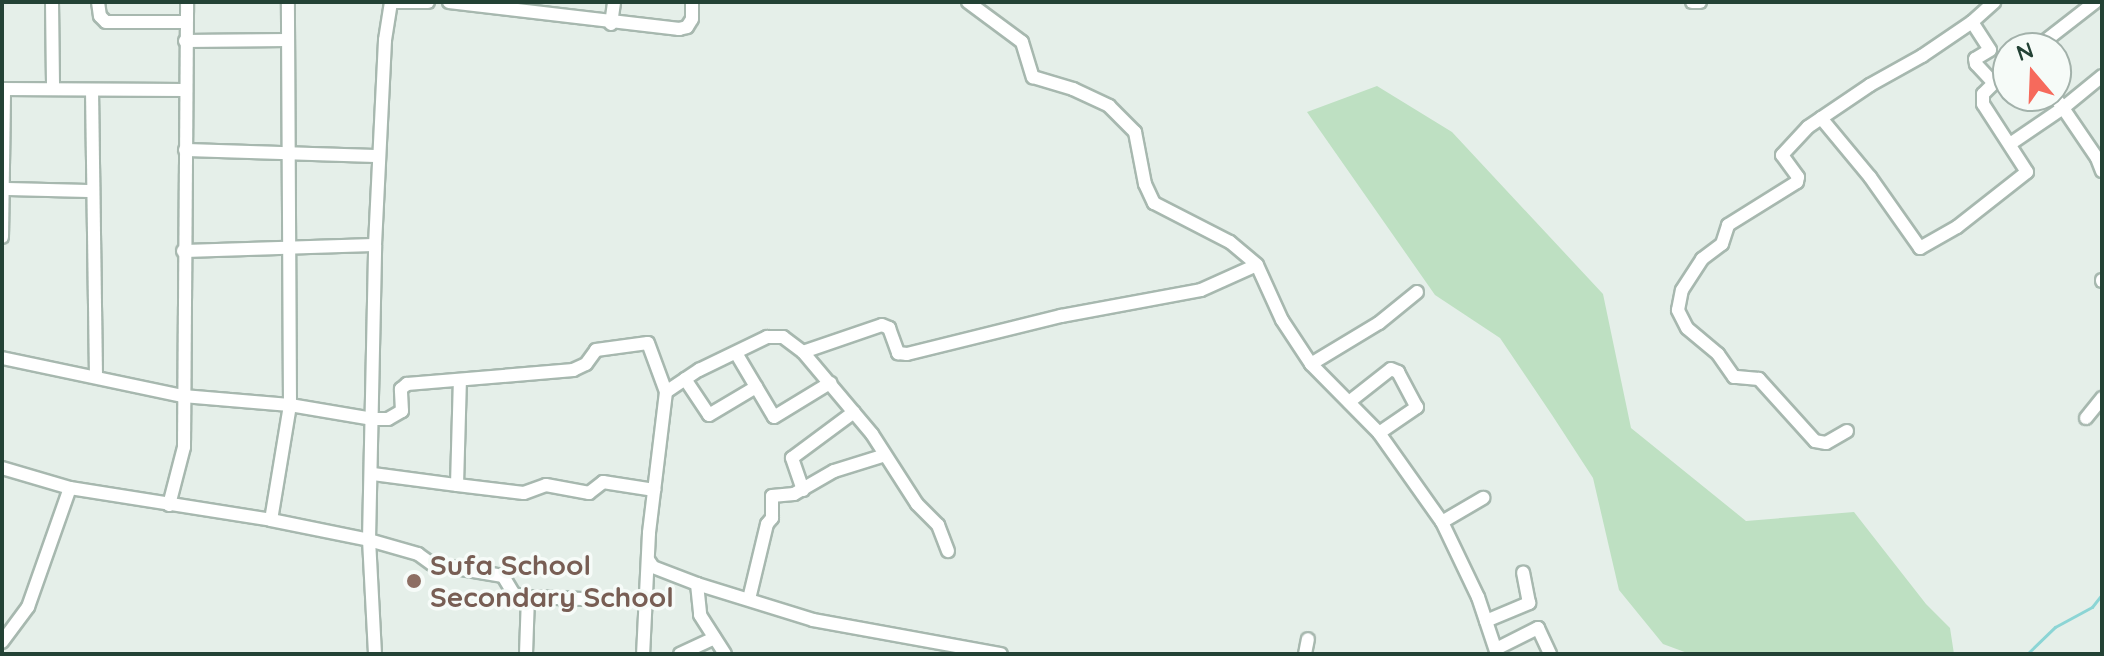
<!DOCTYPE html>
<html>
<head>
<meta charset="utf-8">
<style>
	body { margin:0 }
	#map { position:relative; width:2104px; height:656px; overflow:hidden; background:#e5efe9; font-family:Quicksand,sans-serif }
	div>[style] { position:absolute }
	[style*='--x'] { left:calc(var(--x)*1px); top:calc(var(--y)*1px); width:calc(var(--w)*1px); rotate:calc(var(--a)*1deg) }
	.green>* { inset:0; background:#bee0c2 }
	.stream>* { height:3px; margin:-1.5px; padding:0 1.5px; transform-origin:1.5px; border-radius:1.5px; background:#8cd5d5 }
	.roads { filter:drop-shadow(2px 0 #a7b8af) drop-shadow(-2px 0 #a7b8af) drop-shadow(0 2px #a7b8af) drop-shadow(0 -2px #a7b8af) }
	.street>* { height:12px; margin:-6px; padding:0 6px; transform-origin:6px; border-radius:6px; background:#fff }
	.dots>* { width:22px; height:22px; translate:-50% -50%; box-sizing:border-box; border:4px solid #f6fbf8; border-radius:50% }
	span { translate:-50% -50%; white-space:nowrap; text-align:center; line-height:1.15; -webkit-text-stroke:7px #f6fbf8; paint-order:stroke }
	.education-label { font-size:28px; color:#785e54; font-weight:700 }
	.left { translate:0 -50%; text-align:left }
	.frame { position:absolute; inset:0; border:4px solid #234235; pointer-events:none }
	.north { position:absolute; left:1992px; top:32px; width:80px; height:80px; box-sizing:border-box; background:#f6fbf8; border:2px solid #a2b1aa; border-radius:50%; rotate:341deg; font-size:22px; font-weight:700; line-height:32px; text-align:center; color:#234235 }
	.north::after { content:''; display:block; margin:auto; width:28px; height:36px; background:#f66a5c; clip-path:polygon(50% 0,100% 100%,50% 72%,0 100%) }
</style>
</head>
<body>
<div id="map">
	<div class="green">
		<i style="clip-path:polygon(1377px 86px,1452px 132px,1603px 294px,1631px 428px,1746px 521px,1854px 512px,1926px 604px,1950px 628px,1954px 654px,1690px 654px,1663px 644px,1619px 590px,1593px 478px,1552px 415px,1500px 338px,1435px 295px,1307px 112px)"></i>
	</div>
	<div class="stream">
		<i style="--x:2027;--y:654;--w:39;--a:-44"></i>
		<i style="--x:2055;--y:627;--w:42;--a:-28.4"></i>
		<i style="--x:2092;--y:607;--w:16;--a:-52"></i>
	</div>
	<div class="roads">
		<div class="street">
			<i style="--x:52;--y:2;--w:87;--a:89.3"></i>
			<i style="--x:98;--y:2;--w:14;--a:82"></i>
			<i style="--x:100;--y:16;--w:8;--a:45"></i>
			<i style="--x:106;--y:22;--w:80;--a:0"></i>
			<i style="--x:391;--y:2;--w:37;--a:0"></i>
			<i style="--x:449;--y:2;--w:232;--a:6.7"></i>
			<i style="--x:679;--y:29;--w:8;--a:-14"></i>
			<i style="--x:687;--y:27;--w:9;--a:-58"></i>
			<i style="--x:692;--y:19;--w:17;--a:-90"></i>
			<i style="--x:968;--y:2;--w:67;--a:36.5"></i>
			<i style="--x:1022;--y:42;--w:37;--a:73"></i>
			<i style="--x:1033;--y:77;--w:42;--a:16.7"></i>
			<i style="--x:1073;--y:89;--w:40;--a:25"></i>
			<i style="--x:1109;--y:106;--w:37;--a:45"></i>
			<i style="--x:1135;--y:132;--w:53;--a:79.1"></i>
			<i style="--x:1145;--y:184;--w:21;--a:65"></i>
			<i style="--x:1154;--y:203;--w:85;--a:27.2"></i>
			<i style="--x:1230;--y:242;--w:35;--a:40"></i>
			<i style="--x:1257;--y:265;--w:60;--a:65.6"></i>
			<i style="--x:1282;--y:320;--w:53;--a:56.6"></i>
			<i style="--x:1311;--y:364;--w:97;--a:45.4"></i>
			<i style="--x:1379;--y:433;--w:109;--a:54.7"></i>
			<i style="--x:1442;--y:522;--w:83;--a:64.4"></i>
			<i style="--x:1478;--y:597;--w:60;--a:71.6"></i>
			<i style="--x:1692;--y:2;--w:8;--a:0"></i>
			<i style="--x:1972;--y:22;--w:33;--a:57"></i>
			<i style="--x:1990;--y:50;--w:17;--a:149"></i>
			<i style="--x:1975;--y:59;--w:5;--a:79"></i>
			<i style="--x:1976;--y:64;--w:26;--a:47"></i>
			<i style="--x:1994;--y:83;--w:18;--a:-41"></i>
			<i style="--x:611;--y:24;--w:22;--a:-82"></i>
			<i style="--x:185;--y:41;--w:103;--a:-0.6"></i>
			<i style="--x:2036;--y:48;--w:75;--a:-37.9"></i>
			<i style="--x:2;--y:89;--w:183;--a:0.3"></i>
			<i style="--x:92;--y:90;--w:286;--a:89.2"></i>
			<i style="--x:2054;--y:96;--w:15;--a:53"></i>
			<i style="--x:2063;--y:108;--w:50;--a:-39.4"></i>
			<i style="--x:1821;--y:118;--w:77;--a:50.3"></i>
			<i style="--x:1870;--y:177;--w:87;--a:54.8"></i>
			<i style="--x:1920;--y:248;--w:43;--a:-29.6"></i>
			<i style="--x:1957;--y:227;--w:89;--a:-38.2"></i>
			<i style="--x:2027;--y:172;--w:81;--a:-122.9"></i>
			<i style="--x:1983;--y:104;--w:10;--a:-90"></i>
			<i style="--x:1983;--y:94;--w:16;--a:-45"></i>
			<i style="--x:2010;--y:144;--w:64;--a:-34.2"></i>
			<i style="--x:2063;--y:108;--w:60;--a:55.8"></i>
			<i style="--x:2097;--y:158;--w:14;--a:69"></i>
			<i style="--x:185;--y:150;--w:192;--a:1.8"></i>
			<i style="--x:4;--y:189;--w:88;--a:1.3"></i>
			<i style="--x:2;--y:237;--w:148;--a:-89.2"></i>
			<i style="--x:183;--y:251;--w:192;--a:-1.8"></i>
			<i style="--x:2102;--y:280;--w:1;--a:90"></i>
			<i style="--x:803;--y:352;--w:83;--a:-18.9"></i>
			<i style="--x:882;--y:325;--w:8;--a:23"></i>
			<i style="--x:889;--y:328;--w:27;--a:70"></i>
			<i style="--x:898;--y:353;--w:9;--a:6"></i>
			<i style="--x:907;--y:354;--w:159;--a:-13.9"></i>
			<i style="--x:1061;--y:316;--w:142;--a:-10.5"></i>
			<i style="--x:1201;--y:290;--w:61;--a:-24.1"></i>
			<i style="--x:736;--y:353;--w:74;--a:59.3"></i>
			<i style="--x:774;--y:417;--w:66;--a:-31.3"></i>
			<i style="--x:2;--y:358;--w:185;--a:11.9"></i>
			<i style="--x:183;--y:396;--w:107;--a:4.8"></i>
			<i style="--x:290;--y:405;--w:84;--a:9.6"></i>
			<i style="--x:373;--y:419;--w:15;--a:0"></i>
			<i style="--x:388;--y:419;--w:16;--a:-30"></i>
			<i style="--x:402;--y:411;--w:22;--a:-93"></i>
			<i style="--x:401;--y:389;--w:8;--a:-40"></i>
			<i style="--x:407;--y:384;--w:167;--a:-4.8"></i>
			<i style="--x:573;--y:370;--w:14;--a:-25"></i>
			<i style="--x:586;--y:364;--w:17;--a:-54"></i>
			<i style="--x:596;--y:350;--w:52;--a:-7.7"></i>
			<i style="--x:648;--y:343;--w:52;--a:69.8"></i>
			<i style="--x:666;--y:392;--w:142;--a:96.9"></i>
			<i style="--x:649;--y:533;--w:121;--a:92.8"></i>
			<i style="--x:1311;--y:364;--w:79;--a:-31.1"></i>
			<i style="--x:1379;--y:323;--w:49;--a:-39.2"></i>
			<i style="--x:685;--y:379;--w:43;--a:56.3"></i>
			<i style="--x:709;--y:415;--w:55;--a:-30.8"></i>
			<i style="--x:666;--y:392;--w:40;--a:-34"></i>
			<i style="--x:699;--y:370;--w:76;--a:-25.9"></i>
			<i style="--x:767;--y:337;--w:16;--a:0"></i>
			<i style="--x:783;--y:337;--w:25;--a:37"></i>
			<i style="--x:803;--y:352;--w:107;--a:49.9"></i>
			<i style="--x:872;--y:434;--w:83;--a:57.3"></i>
			<i style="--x:917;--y:504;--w:30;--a:45"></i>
			<i style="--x:938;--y:525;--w:28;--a:69"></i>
			<i style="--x:1349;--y:402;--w:53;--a:-38.2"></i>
			<i style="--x:1391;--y:369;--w:8;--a:23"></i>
			<i style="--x:1398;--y:372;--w:40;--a:62"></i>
			<i style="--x:1417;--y:407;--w:46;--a:145.6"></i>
			<i style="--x:2086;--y:418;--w:26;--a:-51"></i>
			<i style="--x:1847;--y:431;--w:24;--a:150"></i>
			<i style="--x:1826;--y:443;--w:11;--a:-170"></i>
			<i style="--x:1815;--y:441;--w:84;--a:-132.1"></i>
			<i style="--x:1759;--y:379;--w:25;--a:-175"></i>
			<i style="--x:1734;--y:377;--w:28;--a:-125"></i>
			<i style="--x:1718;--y:354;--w:40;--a:-140"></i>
			<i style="--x:1687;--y:328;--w:20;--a:-117"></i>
			<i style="--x:1678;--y:310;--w:20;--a:-79"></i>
			<i style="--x:1682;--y:290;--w:37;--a:-57"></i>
			<i style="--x:1702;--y:259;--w:25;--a:-37"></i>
			<i style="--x:1722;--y:244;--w:20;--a:-72"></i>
			<i style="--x:1728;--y:225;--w:81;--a:-31.9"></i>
			<i style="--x:1797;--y:182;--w:5;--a:-79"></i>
			<i style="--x:1798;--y:177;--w:27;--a:-126"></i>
			<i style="--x:1782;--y:155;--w:38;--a:-47"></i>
			<i style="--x:1808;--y:127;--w:75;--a:-34.1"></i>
			<i style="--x:1870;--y:85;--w:60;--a:-29.1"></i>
			<i style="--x:1922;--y:56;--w:60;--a:-34.2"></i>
			<i style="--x:1972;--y:22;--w:30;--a:-42"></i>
			<i style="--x:2;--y:468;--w:71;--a:16.4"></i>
			<i style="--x:70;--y:488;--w:204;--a:9"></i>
			<i style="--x:271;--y:520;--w:100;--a:11.5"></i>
			<i style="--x:369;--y:540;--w:51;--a:15.9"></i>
			<i style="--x:418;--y:554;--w:17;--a:36"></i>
			<i style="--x:432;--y:564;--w:72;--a:9.6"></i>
			<i style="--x:503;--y:576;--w:21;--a:59"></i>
			<i style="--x:514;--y:594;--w:14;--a:17"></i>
			<i style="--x:373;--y:474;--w:85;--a:7.5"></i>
			<i style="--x:457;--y:485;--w:105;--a:-88.4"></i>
			<i style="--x:457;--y:485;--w:67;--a:6.8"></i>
			<i style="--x:524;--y:493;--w:23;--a:-20"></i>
			<i style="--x:546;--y:485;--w:44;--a:10.5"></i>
			<i style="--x:589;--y:493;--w:18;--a:-38"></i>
			<i style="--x:603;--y:482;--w:52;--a:8.9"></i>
			<i style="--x:803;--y:490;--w:34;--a:-109"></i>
			<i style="--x:792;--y:458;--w:77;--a:-36.6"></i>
			<i style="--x:169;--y:505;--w:60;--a:-75.5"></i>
			<i style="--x:184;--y:447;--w:445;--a:-89.6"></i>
			<i style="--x:271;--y:520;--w:117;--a:-80.6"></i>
			<i style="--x:290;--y:405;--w:403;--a:-90.3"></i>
			<i style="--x:1442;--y:522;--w:48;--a:-30.3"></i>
			<i style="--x:649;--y:561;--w:7;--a:56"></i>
			<i style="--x:653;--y:567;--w:47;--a:21.1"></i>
			<i style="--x:697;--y:584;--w:121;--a:17.2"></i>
			<i style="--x:813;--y:620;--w:191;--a:10.3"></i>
			<i style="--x:697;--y:584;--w:31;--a:84"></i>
			<i style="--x:700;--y:615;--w:46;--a:57.3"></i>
			<i style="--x:749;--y:599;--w:77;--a:-76.5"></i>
			<i style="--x:767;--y:524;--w:8;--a:-50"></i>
			<i style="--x:772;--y:518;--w:22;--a:-90"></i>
			<i style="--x:772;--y:496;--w:22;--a:-5"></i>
			<i style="--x:794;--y:494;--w:46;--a:-29.9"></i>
			<i style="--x:834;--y:471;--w:53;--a:-17.4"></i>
			<i style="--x:1486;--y:621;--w:47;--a:-22.7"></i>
			<i style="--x:1529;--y:603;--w:31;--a:-101"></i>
			<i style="--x:2;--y:642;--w:44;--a:-53.4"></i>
			<i style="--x:28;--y:607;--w:126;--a:-70.6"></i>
			<i style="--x:1496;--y:649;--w:47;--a:-26.6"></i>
			<i style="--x:1538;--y:628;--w:29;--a:65"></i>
			<i style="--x:375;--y:654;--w:114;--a:-93"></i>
			<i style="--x:369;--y:540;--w:295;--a:-88.8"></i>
			<i style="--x:375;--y:245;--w:205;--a:-87.2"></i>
			<i style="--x:385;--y:40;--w:38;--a:-81"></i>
			<i style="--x:526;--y:654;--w:57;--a:-88"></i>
			<i style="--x:528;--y:597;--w:55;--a:2.1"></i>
			<i style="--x:680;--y:654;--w:38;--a:-25"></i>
			<i style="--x:1305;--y:654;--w:15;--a:-79"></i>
		</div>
	</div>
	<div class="dots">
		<i style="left:414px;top:581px;background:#8d6e63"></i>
	</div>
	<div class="education-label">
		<span class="left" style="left:430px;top:581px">Sufa School<br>Secondary School</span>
	</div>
	<div class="frame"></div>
	<div class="north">N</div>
</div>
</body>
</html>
